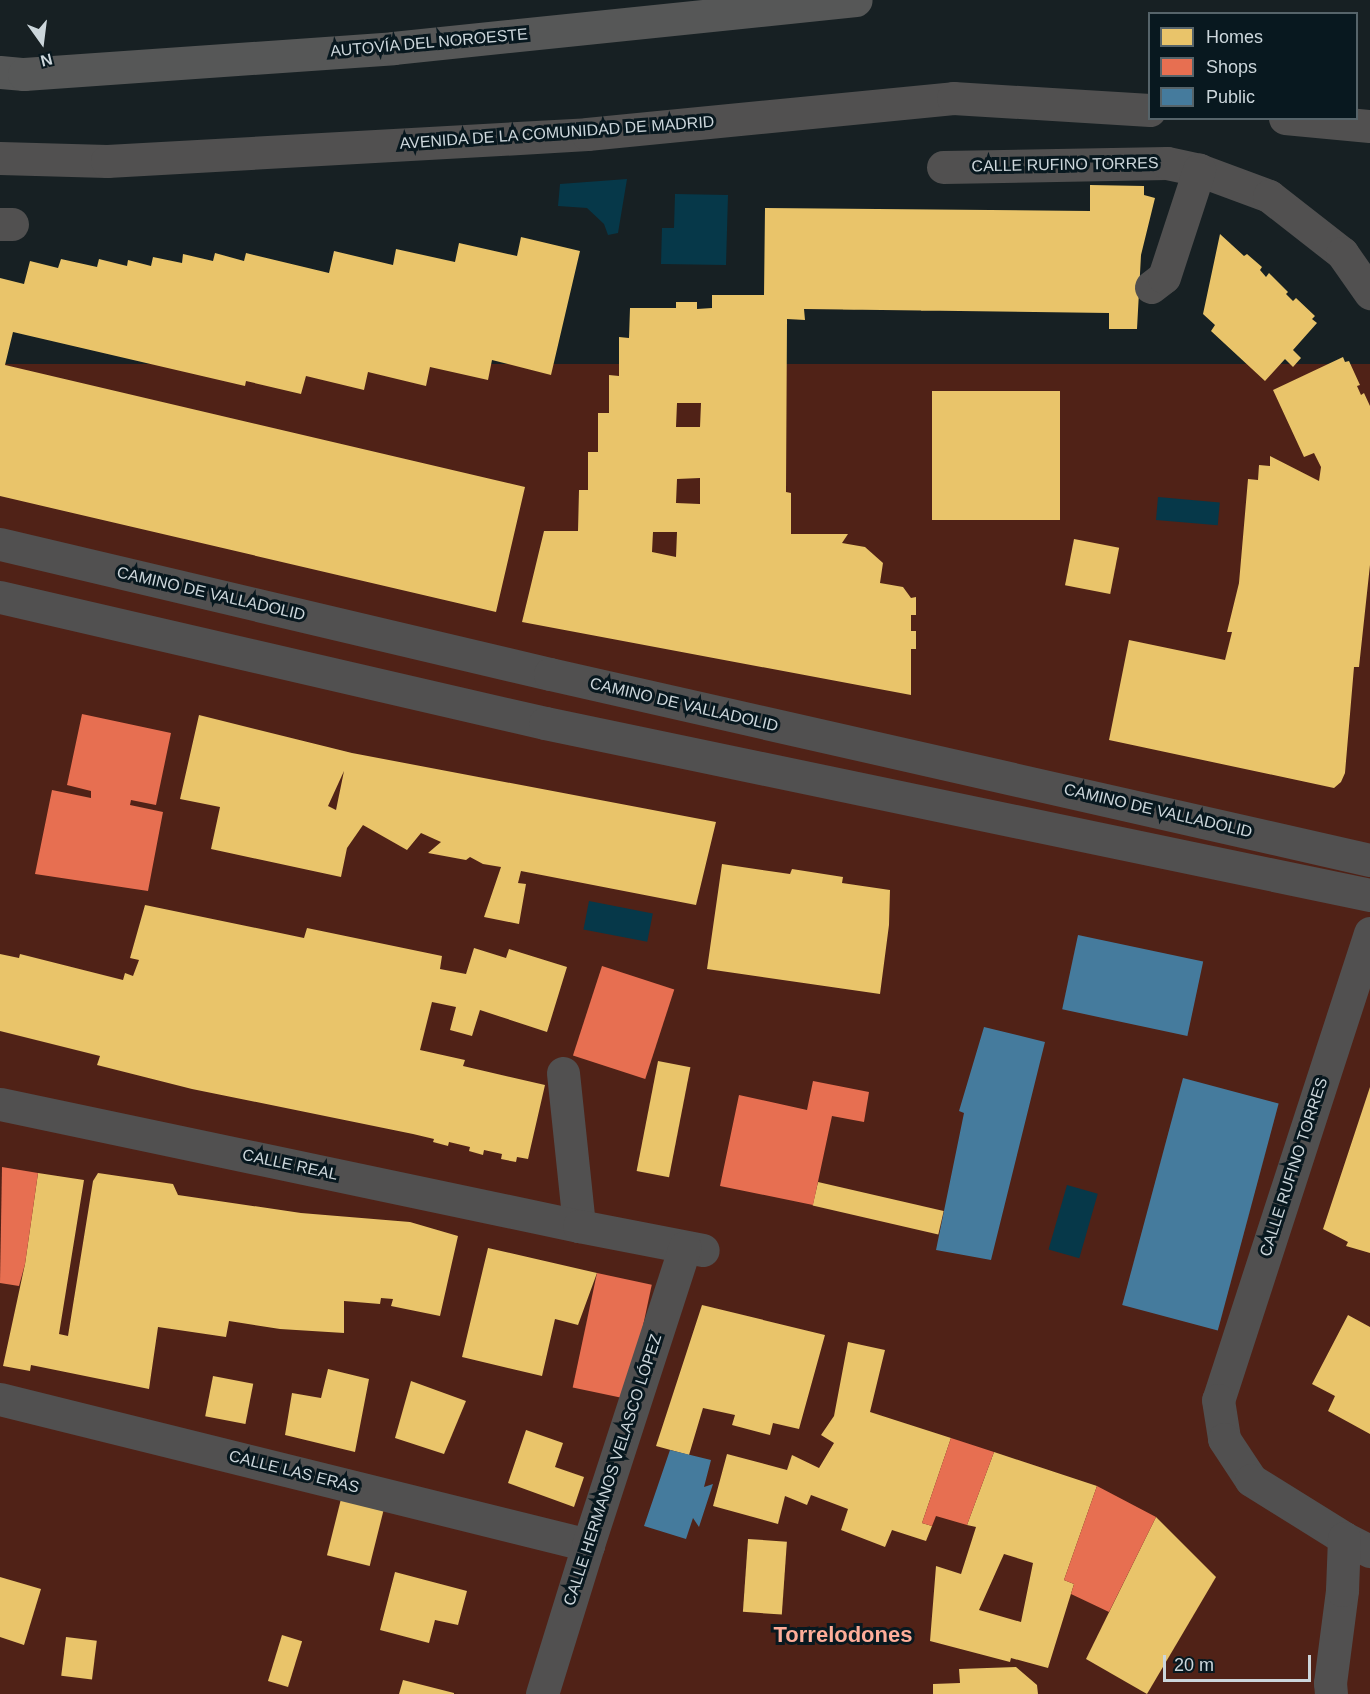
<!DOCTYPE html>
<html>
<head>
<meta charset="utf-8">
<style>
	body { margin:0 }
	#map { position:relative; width:1370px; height:1694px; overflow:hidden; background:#172023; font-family:Helvetica,sans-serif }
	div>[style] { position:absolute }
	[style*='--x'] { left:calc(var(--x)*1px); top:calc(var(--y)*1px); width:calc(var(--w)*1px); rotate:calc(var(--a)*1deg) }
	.green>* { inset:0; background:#502217; transform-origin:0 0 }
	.water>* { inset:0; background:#063849; transform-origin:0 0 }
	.homes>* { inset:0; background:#e9c46a; transform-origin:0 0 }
	.shops>* { inset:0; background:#e76f51; transform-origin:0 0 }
	.public>* { inset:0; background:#457b9d; transform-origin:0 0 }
	.minor>* { height:33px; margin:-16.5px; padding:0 16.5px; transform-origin:16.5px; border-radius:16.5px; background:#515050 }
	.highway>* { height:33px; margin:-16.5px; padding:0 16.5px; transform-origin:16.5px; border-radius:16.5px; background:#565757 }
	span { translate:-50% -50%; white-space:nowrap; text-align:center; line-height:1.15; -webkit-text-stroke:6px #08181f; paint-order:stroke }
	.street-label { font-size:16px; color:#ccd6db }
	.district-label { font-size:22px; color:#fead99; font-weight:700 }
	.legend { position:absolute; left:1148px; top:12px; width:210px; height:108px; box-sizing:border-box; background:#08181f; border:2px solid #56646a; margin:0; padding:8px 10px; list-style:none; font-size:18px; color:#ccd6db }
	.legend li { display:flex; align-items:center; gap:12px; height:30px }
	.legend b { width:30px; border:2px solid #56646a }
	.north { position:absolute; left:12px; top:12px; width:60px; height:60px; -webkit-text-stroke:4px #08181f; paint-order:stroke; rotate:166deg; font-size:16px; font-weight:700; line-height:24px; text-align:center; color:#ccd6db }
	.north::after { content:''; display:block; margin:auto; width:21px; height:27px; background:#ccd6db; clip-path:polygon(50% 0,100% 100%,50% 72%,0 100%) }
	.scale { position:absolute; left:1163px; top:1655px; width:148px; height:27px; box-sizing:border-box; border:3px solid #ccd6db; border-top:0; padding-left:8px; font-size:18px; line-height:21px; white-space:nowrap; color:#ccd6db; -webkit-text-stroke:4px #08181f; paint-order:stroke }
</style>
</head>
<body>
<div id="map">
	<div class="green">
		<i style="left:1370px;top:364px;width:1330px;height:1374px;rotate:90deg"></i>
	</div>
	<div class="water">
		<i style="clip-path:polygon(627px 179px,618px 233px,608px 235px,604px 224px,587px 208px,558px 206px,560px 184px)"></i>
		<i style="clip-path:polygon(675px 194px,728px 195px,726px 265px,661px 264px,662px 228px,674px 228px)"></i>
		<i style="left:1158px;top:497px;width:62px;height:23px;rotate:5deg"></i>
		<i style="left:589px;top:901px;width:65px;height:29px;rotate:11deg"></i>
		<i style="left:1067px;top:1185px;width:32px;height:67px;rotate:16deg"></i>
	</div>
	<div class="homes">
		<i style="clip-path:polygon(evenodd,1090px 185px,1144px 186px,1144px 195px,1155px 198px,1141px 255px,1137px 329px,1109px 329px,1109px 313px,804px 309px,805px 320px,787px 319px,786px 492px,791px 493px,791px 534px,848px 534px,842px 543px,865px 547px,883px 563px,880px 583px,903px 587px,911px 598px,916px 597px,916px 615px,911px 615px,911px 631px,916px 631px,916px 649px,911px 649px,911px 695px,522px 622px,544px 531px,578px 531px,579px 490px,588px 490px,588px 452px,598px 452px,598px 413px,609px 413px,609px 375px,619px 376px,619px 337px,629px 338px,630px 308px,676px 308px,676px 302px,697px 302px,697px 309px,712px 308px,712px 295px,764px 295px,765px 208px,1090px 211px,1090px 185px,677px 403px,701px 403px,700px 427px,676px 427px,677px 403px,1090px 185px,700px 478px,700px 504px,676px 503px,677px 479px,700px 478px,1090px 185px,653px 532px,677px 532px,676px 557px,652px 552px,653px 532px)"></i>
		<i style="clip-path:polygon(1220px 234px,1244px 256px,1247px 254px,1262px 267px,1260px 270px,1266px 277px,1269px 273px,1288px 292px,1286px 294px,1293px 301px,1296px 298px,1315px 316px,1312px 319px,1317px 323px,1293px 350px,1301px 358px,1293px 367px,1285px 359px,1265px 381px,1211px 331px,1215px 325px,1203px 314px)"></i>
		<i style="clip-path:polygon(521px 237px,580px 251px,551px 375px,492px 360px,488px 380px,430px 367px,426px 386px,368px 372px,364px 390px,306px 376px,301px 394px,246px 381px,245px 386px,13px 332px,5px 365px,525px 487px,496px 612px,0 496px,0 278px,24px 284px,30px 261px,58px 268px,61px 259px,97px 267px,99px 259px,127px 266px,128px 260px,151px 266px,153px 257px,182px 263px,183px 254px,213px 261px,215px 253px,244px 261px,246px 253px,329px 273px,334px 251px,393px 265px,396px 249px,455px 262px,459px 243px,517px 256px)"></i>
		<i style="clip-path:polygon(1343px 357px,1345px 362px,1349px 361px,1360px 385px,1357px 386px,1361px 395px,1364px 393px,1370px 406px,1370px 565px,1359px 667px,1354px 667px,1345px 773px,1341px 782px,1334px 788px,1109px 740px,1129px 640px,1225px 660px,1232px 632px,1227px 632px,1239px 583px,1248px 479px,1258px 480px,1259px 465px,1270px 466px,1270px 456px,1319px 481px,1321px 467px,1314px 453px,1304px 457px,1273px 390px)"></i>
		<i style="left:932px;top:391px;width:128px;height:129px"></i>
		<i style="left:1074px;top:539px;width:46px;height:47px;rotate:11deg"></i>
		<i style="clip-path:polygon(evenodd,199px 715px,352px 753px,716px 822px,696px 905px,521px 871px,518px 883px,526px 884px,519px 924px,484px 917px,501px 867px,483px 864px,470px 857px,466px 860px,428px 853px,441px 842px,421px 833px,407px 850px,363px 825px,347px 848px,341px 877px,211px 849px,220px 807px,180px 799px,199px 715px,344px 771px,336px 810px,328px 806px,344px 771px)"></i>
		<i style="clip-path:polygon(722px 864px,790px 874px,792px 869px,843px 877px,842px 883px,890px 890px,889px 925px,880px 994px,707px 969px)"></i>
		<i style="clip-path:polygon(145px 905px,304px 938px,307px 928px,442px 956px,440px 969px,466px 974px,474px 948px,506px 958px,509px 949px,567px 967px,547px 1032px,480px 1010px,472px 1036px,450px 1030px,456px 1007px,432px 1002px,420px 1050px,465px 1060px,463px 1066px,545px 1085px,528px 1159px,517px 1157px,516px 1162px,501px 1159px,502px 1154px,484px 1150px,483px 1155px,469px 1151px,470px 1147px,449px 1142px,448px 1146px,433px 1142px,434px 1139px,413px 1134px,192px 1089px,97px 1065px,100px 1056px,0 1031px,0 954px,19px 958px,20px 954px,123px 980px,125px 973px,133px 976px,139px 960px,130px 958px)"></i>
		<i style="left:658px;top:1061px;width:33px;height:112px;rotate:11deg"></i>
		<i style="clip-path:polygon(1370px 1087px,1370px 1253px,1346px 1246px,1348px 1242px,1323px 1229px)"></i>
		<i style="clip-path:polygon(38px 1173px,84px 1180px,59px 1334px,68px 1336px,93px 1181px,98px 1173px,173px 1184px,178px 1195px,301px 1213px,410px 1222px,458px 1236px,440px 1316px,391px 1306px,393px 1299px,381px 1298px,380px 1304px,344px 1301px,344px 1333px,280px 1329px,229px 1321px,226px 1337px,158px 1327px,149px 1389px,31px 1365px,30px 1371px,3px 1366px,25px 1264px)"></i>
		<i style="left:818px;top:1182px;width:129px;height:24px;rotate:13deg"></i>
		<i style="clip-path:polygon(488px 1248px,597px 1273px,578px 1325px,555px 1319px,542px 1376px,462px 1357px)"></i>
		<i style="clip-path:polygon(702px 1305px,825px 1335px,799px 1429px,773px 1423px,770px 1435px,732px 1425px,735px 1415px,703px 1408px,689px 1455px,656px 1446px)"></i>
		<i style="clip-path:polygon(1348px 1315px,1370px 1327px,1370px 1434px,1328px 1411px,1335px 1396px,1312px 1384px)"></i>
		<i style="clip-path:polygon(848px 1342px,885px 1350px,870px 1412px,951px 1438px,922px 1523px,932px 1526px,926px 1541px,892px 1530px,885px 1547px,841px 1530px,848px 1509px,811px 1495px,807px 1505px,785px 1496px,778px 1524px,713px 1506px,727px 1454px,787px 1470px,792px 1455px,819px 1468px,834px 1443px,821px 1435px,834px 1416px)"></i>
		<i style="clip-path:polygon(328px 1369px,369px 1379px,355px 1452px,285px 1435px,292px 1393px,321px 1398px)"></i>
		<i style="left:213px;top:1376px;width:41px;height:41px;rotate:11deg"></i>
		<i style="clip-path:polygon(411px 1381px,466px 1401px,444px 1454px,395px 1438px)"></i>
		<i style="clip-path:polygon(526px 1430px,563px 1443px,555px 1467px,584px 1477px,574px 1507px,508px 1483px)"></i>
		<i style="clip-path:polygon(evenodd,994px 1452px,1097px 1486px,1064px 1580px,1074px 1584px,1048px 1668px,1011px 1658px,1010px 1662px,930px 1641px,936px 1566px,961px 1574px,976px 1527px,967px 1525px,994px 1452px,1004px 1554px,1033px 1563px,1021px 1622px,979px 1610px,1004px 1554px)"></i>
		<i style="left:341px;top:1499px;width:44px;height:58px;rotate:14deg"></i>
		<i style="clip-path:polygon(1156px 1517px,1216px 1577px,1147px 1694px,1086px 1659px)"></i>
		<i style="left:748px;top:1539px;width:39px;height:73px;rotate:4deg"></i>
		<i style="clip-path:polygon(395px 1572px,467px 1591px,458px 1625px,435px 1620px,429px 1643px,380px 1630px)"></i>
		<i style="clip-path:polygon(0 1577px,41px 1589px,24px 1645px,0 1637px)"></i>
		<i style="left:282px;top:1635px;width:21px;height:48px;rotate:17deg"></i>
		<i style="left:66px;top:1637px;width:31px;height:39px;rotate:7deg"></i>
		<i style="clip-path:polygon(1016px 1667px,1037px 1685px,1038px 1694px,933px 1694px,933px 1684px,960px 1683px,959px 1669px)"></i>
		<i style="clip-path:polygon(403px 1680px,454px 1693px,454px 1694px,399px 1694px)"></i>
	</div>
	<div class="shops">
		<i style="clip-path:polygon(82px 714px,171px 733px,156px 805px,131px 800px,130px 805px,163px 812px,148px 891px,35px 874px,52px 790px,91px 798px,91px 791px,67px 785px)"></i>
		<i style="left:602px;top:966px;width:76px;height:94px;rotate:18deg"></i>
		<i style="clip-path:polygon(813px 1081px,869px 1092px,864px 1122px,832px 1116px,813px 1205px,720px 1186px,739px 1095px,807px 1110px)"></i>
		<i style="clip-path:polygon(2px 1167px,38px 1173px,25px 1264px,19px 1286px,0 1283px)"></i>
		<i style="left:597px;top:1273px;width:56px;height:117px;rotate:12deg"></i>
		<i style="clip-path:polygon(951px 1438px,994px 1452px,967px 1525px,936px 1516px,932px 1526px,922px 1523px)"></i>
		<i style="clip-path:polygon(1097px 1486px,1156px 1517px,1109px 1612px,1071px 1594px,1074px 1584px,1064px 1580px)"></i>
	</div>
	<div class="public">
		<i style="left:1078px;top:935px;width:128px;height:76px;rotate:12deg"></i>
		<i style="clip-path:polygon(984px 1027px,1045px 1042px,991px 1260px,936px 1250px,964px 1113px,959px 1111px)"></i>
		<i style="left:1183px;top:1078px;width:99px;height:235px;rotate:15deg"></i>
		<i style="clip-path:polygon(670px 1450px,711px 1460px,704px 1487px,713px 1484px,699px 1527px,693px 1518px,686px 1539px,644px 1526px)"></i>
	</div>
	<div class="minor">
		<i style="--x:1285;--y:118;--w:85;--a:5.4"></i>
		<i style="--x:0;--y:158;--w:107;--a:1.6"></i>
		<i style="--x:107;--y:161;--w:481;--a:-3.2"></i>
		<i style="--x:587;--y:134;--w:368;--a:-5.6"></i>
		<i style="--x:953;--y:98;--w:197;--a:3.5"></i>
		<i style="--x:943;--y:167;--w:224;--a:-1"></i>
		<i style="--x:1167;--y:163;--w:33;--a:12"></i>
		<i style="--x:1199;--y:170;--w:75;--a:20.4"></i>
		<i style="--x:1269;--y:196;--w:93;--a:38"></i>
		<i style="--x:1342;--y:253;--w:49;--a:55"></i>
		<i style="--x:0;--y:224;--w:12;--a:0"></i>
		<i style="--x:1151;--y:287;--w:16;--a:-38"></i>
		<i style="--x:1164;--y:277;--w:113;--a:-71.9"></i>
		<i style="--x:0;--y:544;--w:565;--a:13.3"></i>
		<i style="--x:550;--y:674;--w:841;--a:12.78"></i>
		<i style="--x:0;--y:597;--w:559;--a:13.02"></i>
		<i style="--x:545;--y:723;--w:843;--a:11.78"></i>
		<i style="--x:1370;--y:933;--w:491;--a:108"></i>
		<i style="--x:1218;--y:1400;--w:39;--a:81"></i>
		<i style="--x:1224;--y:1439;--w:49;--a:56.6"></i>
		<i style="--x:1251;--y:1480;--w:110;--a:31.9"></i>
		<i style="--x:1344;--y:1538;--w:29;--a:27"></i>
		<i style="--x:563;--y:1073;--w:154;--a:84"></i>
		<i style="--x:0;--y:1104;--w:592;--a:11.9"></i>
		<i style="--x:579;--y:1226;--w:126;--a:11"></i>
		<i style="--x:0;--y:1399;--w:606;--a:13.94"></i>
		<i style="--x:542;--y:1694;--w:156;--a:-72.8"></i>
		<i style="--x:588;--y:1545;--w:313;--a:-72"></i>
		<i style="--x:1331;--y:1694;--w:11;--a:-95"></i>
		<i style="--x:1330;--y:1683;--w:94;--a:-82.6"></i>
		<i style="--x:1342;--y:1590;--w:52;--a:-87.8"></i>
	</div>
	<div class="highway">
		<i style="--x:0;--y:72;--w:24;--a:5"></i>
		<i style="--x:24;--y:74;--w:370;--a:-4"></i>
		<i style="--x:393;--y:48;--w:465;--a:-5.9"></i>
	</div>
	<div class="street-label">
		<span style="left:429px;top:43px;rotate:-5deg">AUTOVÍA DEL NOROESTE</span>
		<span style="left:557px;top:133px;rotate:-4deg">AVENIDA DE LA COMUNIDAD DE MADRID</span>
		<span style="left:1065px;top:165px;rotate:-1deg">CALLE RUFINO TORRES</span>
		<span style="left:211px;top:594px;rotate:13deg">CAMINO DE VALLADOLID</span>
		<span style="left:684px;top:705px;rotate:13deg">CAMINO DE VALLADOLID</span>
		<span style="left:1158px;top:811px;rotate:13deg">CAMINO DE VALLADOLID</span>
		<span style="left:290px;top:1165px;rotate:12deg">CALLE REAL</span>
		<span style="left:1294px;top:1167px;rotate:-72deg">CALLE RUFINO TORRES</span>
		<span style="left:613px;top:1470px;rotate:-72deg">CALLE HERMANOS VELASCO LÓPEZ</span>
		<span style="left:294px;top:1472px;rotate:14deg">CALLE LAS ERAS</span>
	</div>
	<div class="district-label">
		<span style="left:843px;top:1635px">Torrelodones</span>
	</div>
	<ul class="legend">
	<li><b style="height:16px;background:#e9c46a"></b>Homes</li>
	<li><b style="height:16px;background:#e76f51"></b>Shops</li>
	<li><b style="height:16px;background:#457b9d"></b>Public</li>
	</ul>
	<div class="north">N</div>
	<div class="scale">20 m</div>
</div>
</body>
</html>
